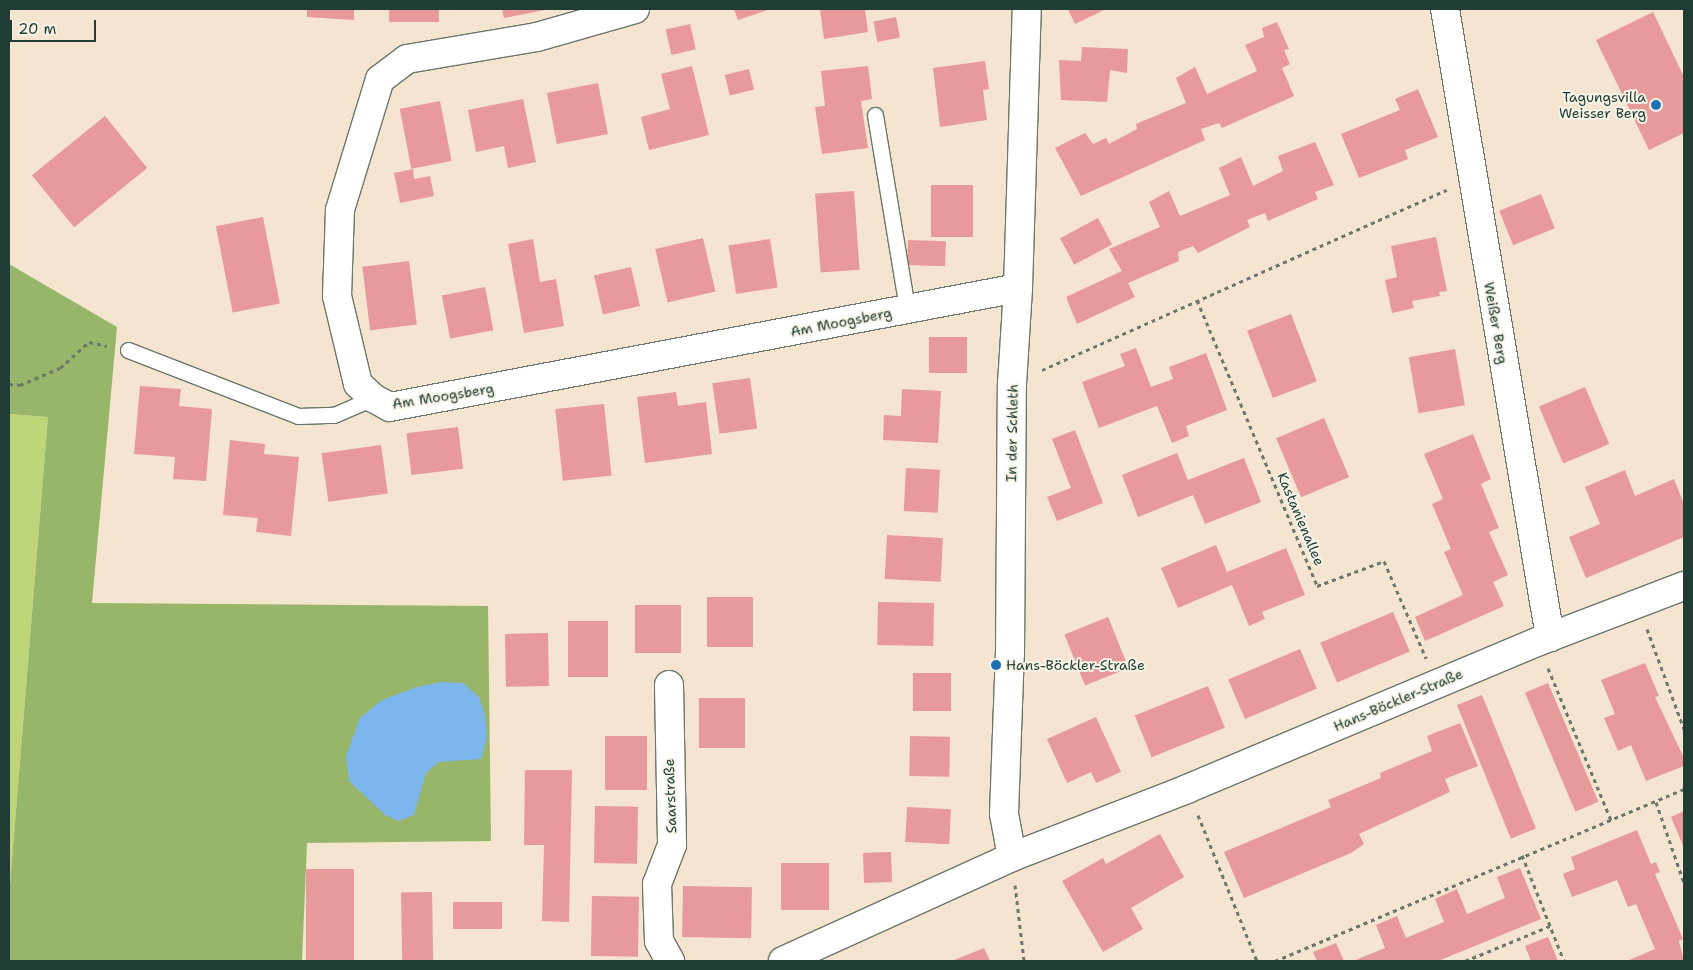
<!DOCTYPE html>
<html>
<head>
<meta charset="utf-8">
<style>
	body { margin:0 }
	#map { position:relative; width:1693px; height:970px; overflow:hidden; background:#f5e4cf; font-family:"Shantell Sans",sans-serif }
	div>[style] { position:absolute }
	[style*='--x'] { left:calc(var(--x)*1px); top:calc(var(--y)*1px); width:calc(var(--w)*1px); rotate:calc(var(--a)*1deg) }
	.green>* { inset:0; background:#bfd579 }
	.forest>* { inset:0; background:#97b669 }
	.water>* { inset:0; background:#7db5ed }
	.building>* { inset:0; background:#e79a99; transform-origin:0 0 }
	.path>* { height:3px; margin-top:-1.5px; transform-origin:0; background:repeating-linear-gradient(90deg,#6a776a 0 4px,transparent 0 8px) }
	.roads { filter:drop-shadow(1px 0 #6a776a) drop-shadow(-1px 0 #6a776a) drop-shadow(0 1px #6a776a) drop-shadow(0 -1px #6a776a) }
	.service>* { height:15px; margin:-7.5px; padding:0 7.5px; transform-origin:7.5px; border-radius:7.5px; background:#fff }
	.minor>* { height:28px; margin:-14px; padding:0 14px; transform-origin:14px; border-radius:14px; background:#fff }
	.dots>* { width:14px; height:14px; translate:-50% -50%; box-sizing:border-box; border:2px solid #f7f3e8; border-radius:50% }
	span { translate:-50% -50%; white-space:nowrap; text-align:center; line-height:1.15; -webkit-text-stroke:4px #f7f3e8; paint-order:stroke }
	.poi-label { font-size:14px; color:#1f3d34 }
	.right { translate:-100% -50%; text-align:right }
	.left { translate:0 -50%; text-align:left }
	.street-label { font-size:14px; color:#1f3d34 }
	.frame { position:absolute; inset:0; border:10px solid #1f3d34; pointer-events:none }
	.scale { position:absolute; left:10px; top:20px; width:86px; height:22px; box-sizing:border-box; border:2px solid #1f3d34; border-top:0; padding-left:6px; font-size:15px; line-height:18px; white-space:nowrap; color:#1f3d34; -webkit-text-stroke:4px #f7f3e8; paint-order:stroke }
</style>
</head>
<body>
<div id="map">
	<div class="green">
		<i style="clip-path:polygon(9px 414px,48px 417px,9px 897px)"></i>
	</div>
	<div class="forest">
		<i style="clip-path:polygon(9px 264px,117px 327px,92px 603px,488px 606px,491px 841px,307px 843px,302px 961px,9px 961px,9px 897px,48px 417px,9px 414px)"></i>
	</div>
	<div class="water">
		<i style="clip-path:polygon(441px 682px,463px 683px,479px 697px,485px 715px,487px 737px,481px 759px,439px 762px,426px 773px,414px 815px,399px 821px,385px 815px,349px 781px,346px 756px,360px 718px,382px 700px,417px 687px)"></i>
	</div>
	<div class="building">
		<i style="clip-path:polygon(307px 9px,354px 9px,354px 20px,307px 17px)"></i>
		<i style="left:389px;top:9px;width:50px;height:13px"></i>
		<i style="clip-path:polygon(502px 9px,545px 9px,545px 10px,504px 18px)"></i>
		<i style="clip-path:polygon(734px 9px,771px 9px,738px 20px)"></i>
		<i style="clip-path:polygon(820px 9px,865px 9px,868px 32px,824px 39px)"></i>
		<i style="clip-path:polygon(1068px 9px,1106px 9px,1075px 24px)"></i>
		<i style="clip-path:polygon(1653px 12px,1684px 77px,1684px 133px,1649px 150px,1596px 40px)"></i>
		<i style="left:896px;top:17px;width:21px;height:23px;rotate:79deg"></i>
		<i style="clip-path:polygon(1277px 22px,1289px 49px,1284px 50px,1290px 64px,1282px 68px,1294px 96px,1222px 128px,1219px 123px,1201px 129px,1205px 140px,1081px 196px,1055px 148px,1085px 133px,1093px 144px,1106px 138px,1109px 144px,1137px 129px,1136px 124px,1186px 103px,1176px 78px,1195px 67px,1207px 94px,1257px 71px,1245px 45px,1264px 37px,1262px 28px)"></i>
		<i style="left:690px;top:24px;width:26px;height:25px;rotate:77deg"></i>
		<i style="clip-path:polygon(1082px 47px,1128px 49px,1127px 73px,1110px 70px,1107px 102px,1061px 100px,1059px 60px,1081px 61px)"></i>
		<i style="clip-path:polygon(985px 61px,989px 89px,983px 90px,987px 120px,940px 127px,933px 68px)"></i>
		<i style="clip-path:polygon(692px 66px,709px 135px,649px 150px,641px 117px,670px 109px,661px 74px)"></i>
		<i style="clip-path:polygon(868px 66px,872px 99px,861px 101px,868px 148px,822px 154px,815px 107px,825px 106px,821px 71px)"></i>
		<i style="left:749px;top:69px;width:21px;height:25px;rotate:76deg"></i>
		<i style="left:598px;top:83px;width:52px;height:52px;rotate:79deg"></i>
		<i style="clip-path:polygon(1418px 89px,1438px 137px,1405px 150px,1408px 159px,1359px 178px,1341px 134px,1400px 110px,1395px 99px)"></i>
		<i style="clip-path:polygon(523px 99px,536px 162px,508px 168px,504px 146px,476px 152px,468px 110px)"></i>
		<i style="left:440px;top:101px;width:61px;height:41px;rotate:79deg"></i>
		<i style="left:105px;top:116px;width:67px;height:94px;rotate:51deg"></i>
		<i style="clip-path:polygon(1315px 142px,1334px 185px,1315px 192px,1318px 199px,1268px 221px,1265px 213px,1247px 220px,1250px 227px,1198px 253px,1193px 246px,1178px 252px,1179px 261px,1128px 283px,1135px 297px,1077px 324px,1066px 297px,1122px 271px,1109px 249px,1160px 227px,1149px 202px,1169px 191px,1180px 216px,1230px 195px,1219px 168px,1241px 157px,1253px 186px,1283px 171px,1278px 156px)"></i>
		<i style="clip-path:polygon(413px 169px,414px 179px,430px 176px,434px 196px,400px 203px,394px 173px)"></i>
		<i style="left:931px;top:185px;width:42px;height:52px"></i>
		<i style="left:854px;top:191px;width:79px;height:39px;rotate:86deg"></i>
		<i style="left:1541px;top:194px;width:37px;height:45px;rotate:68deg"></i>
		<i style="left:263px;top:217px;width:88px;height:48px;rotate:79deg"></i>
		<i style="left:1098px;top:218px;width:30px;height:43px;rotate:62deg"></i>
		<i style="clip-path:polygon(1436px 237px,1447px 291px,1439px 292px,1440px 296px,1412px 301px,1414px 308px,1392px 313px,1385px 280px,1397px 277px,1391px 246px)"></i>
		<i style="left:703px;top:238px;width:55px;height:49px;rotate:77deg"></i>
		<i style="clip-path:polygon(533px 239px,540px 282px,556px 279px,564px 326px,524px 333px,508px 244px)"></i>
		<i style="left:770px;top:239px;width:49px;height:42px;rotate:81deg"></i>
		<i style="left:908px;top:240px;width:38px;height:25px;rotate:2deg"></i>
		<i style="left:409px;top:261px;width:64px;height:47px;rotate:83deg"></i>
		<i style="left:631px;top:267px;width:40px;height:38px;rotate:77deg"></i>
		<i style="left:485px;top:287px;width:44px;height:44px;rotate:79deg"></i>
		<i style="left:1291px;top:314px;width:72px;height:47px;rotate:69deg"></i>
		<i style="left:929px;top:337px;width:38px;height:36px"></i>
		<i style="clip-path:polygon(1136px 348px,1151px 387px,1173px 379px,1169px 367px,1206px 353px,1227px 410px,1186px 426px,1189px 436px,1172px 443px,1157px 406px,1099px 428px,1082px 382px,1125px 366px,1120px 354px)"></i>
		<i style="left:1455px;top:349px;width:57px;height:47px;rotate:80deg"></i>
		<i style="left:750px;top:378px;width:51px;height:38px;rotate:82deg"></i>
		<i style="clip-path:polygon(140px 386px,181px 389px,179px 406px,212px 409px,206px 481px,173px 479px,175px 457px,134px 454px)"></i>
		<i style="left:1585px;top:387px;width:62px;height:50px;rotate:67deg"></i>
		<i style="clip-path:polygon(902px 389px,941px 391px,938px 443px,883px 440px,884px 415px,901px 416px)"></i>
		<i style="clip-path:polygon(676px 392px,678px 406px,706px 402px,712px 454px,645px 463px,637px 397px)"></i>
		<i style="left:604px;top:404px;width:72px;height:49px;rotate:84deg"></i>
		<i style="left:1324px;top:418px;width:64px;height:52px;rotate:67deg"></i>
		<i style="left:458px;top:427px;width:42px;height:52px;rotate:83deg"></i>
		<i style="clip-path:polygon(1075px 430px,1103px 503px,1057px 521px,1047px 497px,1071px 488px,1052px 439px)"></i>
		<i style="clip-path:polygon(1473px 434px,1491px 479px,1481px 484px,1499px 528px,1489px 532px,1508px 575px,1493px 582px,1504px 606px,1425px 641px,1415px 617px,1463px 595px,1444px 552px,1451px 549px,1432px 504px,1443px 499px,1424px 454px)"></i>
		<i style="clip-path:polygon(230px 440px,265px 444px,264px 454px,299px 457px,291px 536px,256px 532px,258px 518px,223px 515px)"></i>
		<i style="left:381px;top:445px;width:49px;height:60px;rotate:82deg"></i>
		<i style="clip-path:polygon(1177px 453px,1188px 480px,1244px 458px,1261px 502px,1205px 524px,1193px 495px,1138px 517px,1122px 475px)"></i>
		<i style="left:906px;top:468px;width:34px;height:43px;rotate:3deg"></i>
		<i style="clip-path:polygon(1625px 470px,1635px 496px,1674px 479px,1684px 504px,1684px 537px,1586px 578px,1569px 537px,1600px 524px,1585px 487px)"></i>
		<i style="left:887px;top:535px;width:56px;height:44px;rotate:3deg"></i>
		<i style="clip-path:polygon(1216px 545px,1227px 572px,1286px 548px,1305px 595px,1262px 612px,1265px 619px,1249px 626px,1232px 585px,1178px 608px,1161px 568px)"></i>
		<i style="left:707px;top:597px;width:46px;height:50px"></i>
		<i style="left:878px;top:602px;width:56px;height:43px;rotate:1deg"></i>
		<i style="left:635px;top:605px;width:46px;height:48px"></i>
		<i style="left:1393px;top:612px;width:43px;height:79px;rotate:67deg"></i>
		<i style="left:1108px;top:617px;width:55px;height:47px;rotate:68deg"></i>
		<i style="left:568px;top:621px;width:40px;height:56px"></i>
		<i style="left:548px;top:633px;width:53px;height:43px;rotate:89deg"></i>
		<i style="left:1300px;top:649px;width:43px;height:78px;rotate:67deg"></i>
		<i style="clip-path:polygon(1645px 663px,1659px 696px,1655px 697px,1684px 758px,1684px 766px,1646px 781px,1631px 745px,1618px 751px,1604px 718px,1615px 714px,1601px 680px)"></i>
		<i style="left:913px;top:673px;width:38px;height:38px"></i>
		<i style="left:1548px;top:683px;width:129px;height:25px;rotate:67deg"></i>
		<i style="left:1208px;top:686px;width:45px;height:79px;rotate:68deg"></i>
		<i style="left:1482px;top:695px;width:144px;height:27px;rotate:68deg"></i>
		<i style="left:699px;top:698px;width:46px;height:50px"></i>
		<i style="clip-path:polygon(1096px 717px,1121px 772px,1096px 783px,1091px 772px,1067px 783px,1047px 739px)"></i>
		<i style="clip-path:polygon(1460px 723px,1478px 766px,1445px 779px,1450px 792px,1359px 834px,1364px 844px,1351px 853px,1244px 898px,1224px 852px,1331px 807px,1328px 800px,1381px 778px,1380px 773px,1432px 751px,1427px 736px)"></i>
		<i style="left:605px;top:736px;width:42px;height:54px"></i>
		<i style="left:910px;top:736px;width:40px;height:40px;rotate:1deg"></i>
		<i style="clip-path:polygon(525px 770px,572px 770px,569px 922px,542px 921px,544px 845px,524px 845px)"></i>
		<i style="left:595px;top:806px;width:43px;height:57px;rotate:1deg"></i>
		<i style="left:907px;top:807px;width:44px;height:35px;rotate:3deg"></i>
		<i style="clip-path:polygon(1684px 811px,1684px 848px,1671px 817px)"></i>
		<i style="clip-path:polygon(1637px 830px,1651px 864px,1656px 862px,1660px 872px,1655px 874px,1683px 939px,1679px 941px,1684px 961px,1627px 961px,1655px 949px,1636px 904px,1628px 907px,1617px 880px,1572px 897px,1563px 874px,1575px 869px,1571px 857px)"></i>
		<i style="clip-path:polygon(1160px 834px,1184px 877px,1131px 908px,1143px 929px,1103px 952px,1062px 881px,1103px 858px,1106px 864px)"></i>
		<i style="left:891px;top:852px;width:30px;height:28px;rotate:88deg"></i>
		<i style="left:781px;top:863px;width:48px;height:47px"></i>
		<i style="clip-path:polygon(1520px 868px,1541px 919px,1438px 961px,1353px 961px,1385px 948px,1376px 925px,1397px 916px,1406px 938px,1444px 922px,1435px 899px,1457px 889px,1467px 914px,1505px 898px,1497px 877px)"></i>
		<i style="left:306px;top:869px;width:48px;height:92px"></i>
		<i style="left:683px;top:886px;width:69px;height:51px;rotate:1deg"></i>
		<i style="left:432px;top:892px;width:69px;height:31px;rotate:89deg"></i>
		<i style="left:592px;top:896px;width:47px;height:60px;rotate:1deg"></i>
		<i style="left:453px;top:902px;width:49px;height:27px"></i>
		<i style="clip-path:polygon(1548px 937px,1558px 961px,1531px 961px,1525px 946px)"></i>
		<i style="clip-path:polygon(1336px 943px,1344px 961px,1317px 961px,1313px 952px)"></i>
		<i style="clip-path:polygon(984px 948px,990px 961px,952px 961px)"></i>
	</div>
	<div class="path">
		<i style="--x:1197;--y:300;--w:310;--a:67.2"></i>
		<i style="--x:1317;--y:586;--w:72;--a:-20.5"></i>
		<i style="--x:1384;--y:561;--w:106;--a:66.6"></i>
		<i style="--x:1042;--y:370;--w:443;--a:-24"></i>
		<i style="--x:9;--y:384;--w:11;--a:5"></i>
		<i style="--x:20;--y:385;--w:43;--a:-23"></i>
		<i style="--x:60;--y:368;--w:39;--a:-42"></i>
		<i style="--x:89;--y:342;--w:18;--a:13"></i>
		<i style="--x:1647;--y:629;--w:107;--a:69.7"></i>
		<i style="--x:1548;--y:668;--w:165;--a:67.5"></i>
		<i style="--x:1656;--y:802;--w:86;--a:70.9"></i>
		<i style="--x:1198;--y:815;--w:157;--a:68"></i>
		<i style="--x:1522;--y:855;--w:114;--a:68.4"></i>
		<i style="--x:1015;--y:885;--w:77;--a:83.2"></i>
		<i style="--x:1275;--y:961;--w:444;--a:-22.8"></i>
		<i style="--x:1465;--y:961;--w:92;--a:-22.4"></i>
	</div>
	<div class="roads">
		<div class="service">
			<i style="--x:875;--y:115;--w:197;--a:80.6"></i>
			<i style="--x:128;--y:350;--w:182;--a:21.2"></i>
			<i style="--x:298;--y:416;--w:36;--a:-2"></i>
			<i style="--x:334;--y:415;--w:43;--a:-23.6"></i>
		</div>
		<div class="minor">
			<i style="--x:635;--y:9;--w:102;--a:164.1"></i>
			<i style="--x:537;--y:37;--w:132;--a:170.4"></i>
			<i style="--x:407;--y:59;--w:34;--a:143"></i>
			<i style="--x:380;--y:79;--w:137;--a:107"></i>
			<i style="--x:340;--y:210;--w:86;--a:92"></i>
			<i style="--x:337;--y:296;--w:90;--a:76.6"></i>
			<i style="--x:358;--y:384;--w:21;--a:43"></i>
			<i style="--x:373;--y:398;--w:19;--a:28"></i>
			<i style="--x:390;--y:407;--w:639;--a:-10.73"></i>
			<i style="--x:1445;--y:9;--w:637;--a:80.51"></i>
			<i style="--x:669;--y:685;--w:160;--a:88.9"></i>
			<i style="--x:672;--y:845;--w:42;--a:111"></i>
			<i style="--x:657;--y:884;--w:57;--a:88"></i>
			<i style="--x:659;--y:941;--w:23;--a:61"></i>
			<i style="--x:1012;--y:857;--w:44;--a:-100.5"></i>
			<i style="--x:1004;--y:814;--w:161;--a:-87.9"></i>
			<i style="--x:1010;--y:653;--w:269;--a:-89.6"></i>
			<i style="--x:1012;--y:384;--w:96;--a:-86.4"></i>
			<i style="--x:1018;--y:288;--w:279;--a:-88.2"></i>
			<i style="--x:783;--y:961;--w:252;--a:-24.4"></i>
			<i style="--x:1012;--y:857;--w:188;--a:-21.2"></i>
			<i style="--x:1187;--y:789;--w:380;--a:-22.8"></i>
			<i style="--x:1537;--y:642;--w:157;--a:-20.9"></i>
		</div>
	</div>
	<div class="dots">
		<i style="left:1656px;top:105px;background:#1f6fb2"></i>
		<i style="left:996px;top:665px;background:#1f6fb2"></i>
	</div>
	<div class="poi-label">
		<span class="right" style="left:1646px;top:105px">Tagungsvilla<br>Weisser Berg</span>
		<span class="left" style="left:1006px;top:665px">Hans-Böckler-Straße</span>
	</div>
	<div class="street-label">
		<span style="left:841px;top:322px;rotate:-11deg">Am Moogsberg</span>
		<span style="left:1496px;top:323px;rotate:80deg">Weißer Berg</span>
		<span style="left:443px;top:396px;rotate:-9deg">Am Moogsberg</span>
		<span style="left:1012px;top:433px;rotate:-89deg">In der Schleth</span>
		<span style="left:1301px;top:519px;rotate:67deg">Kastanienallee</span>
		<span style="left:1398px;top:700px;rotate:-23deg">Hans-Böckler-Straße</span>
		<span style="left:670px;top:796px;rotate:-92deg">Saarstraße</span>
	</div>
	<div class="frame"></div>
	<div class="scale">20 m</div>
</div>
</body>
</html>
